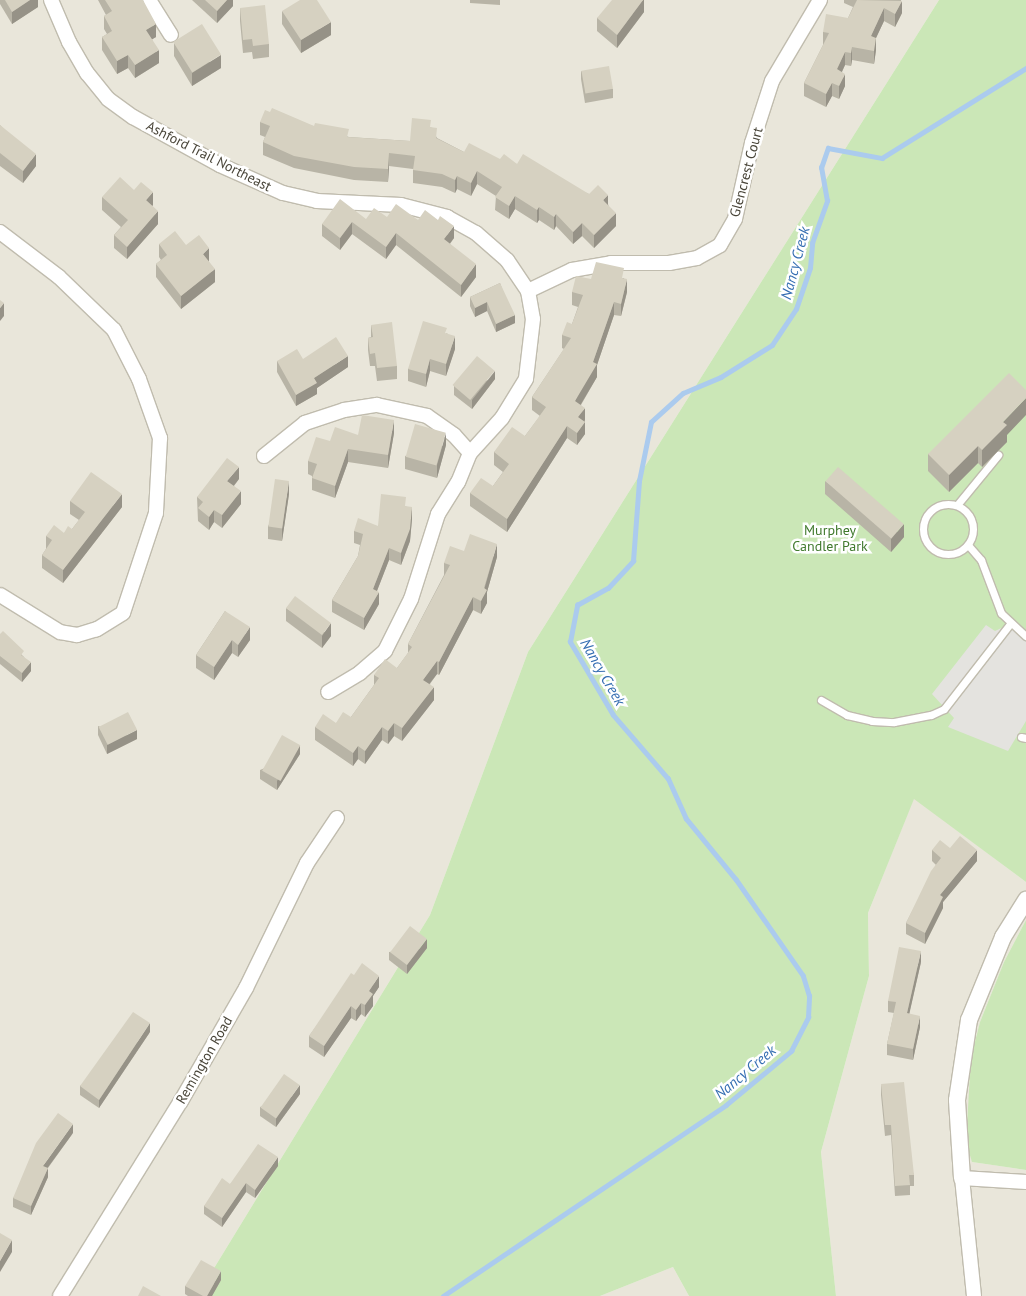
<!DOCTYPE html>
<html>
<head>
<meta charset="utf-8">
<style>
	body { margin:0 }
	#map { position:relative; width:1026px; height:1296px; overflow:hidden; background:#f5f3ec; font-family:"PT Sans",sans-serif }
	div>[style] { position:absolute }
	[style*='--x'] { left:calc(var(--x)*1px); top:calc(var(--y)*1px); width:calc(var(--w)*1px); rotate:calc(var(--a)*1deg) }
	.residential>* { inset:0; background:#e9e6da }
	.green>* { inset:0; background:#cbe7b7 }
	.parking>* { inset:0; background:#e4e3df }
	.stream>* { height:4.5px; margin:-2.25px; padding:0 2.25px; transform-origin:2.25px; border-radius:2.25px; background:#abcbee }
	.roads { filter:drop-shadow(1px 0 #c0bcae) drop-shadow(-1px 0 #c0bcae) drop-shadow(0 1px #c0bcae) drop-shadow(0 -1px #c0bcae) }
	.service>* { height:7px; margin:-3.5px; padding:0 3.5px; transform-origin:3.5px; border-radius:3.5px; background:#fff }
	.service>.ring { margin:-3.5px; padding:0; box-sizing:content-box; background:none; border:7px solid #fff; border-radius:50% }
	.minor>* { height:14px; margin:-7px; padding:0 7px; transform-origin:7px; border-radius:7px; background:#fff }
	.tertiary>* { height:16px; margin:-8px; padding:0 8px; transform-origin:8px; border-radius:8px; background:#fff }
	.wall>* { inset:0; background:#b8b4a6 }
	.shaded-wall>* { inset:0; background:#969287 }
	.building>* { inset:0; background:#d6d1c1; transform-origin:0 0 }
	span { translate:-50% -50%; white-space:nowrap; text-align:center; line-height:1.15; -webkit-text-stroke:5px #fff; paint-order:stroke }
	.street-label { font-size:14px; color:#494539 }
	.park-label { font-size:14px; color:#417a2e }
	.water-label { font-size:15px; color:#356eb2; font-style:italic }
</style>
</head>
<body>
<div id="map">
	<div class="residential">
		<i style="clip-path:polygon(0 0,939px 0,528px 652px,430px 915px,197px 1296px,0 1296px)"></i>
		<i style="clip-path:polygon(914px 798px,1026px 882px,1026px 920px,1004px 962px,980px 1022px,971px 1057px,972px 1162px,1026px 1170px,1026px 1296px,836px 1296px,821px 1152px,869px 976px,868px 913px)"></i>
		<i style="clip-path:polygon(673px 1267px,689px 1296px,600px 1296px)"></i>
	</div>
	<div class="green">
		<i style="clip-path:polygon(939px 0,1026px 0,1026px 882px,914px 799px,868px 913px,869px 976px,821px 1152px,836px 1296px,689px 1296px,673px 1267px,600px 1296px,197px 1296px,430px 915px,528px 652px)"></i>
		<i style="clip-path:polygon(1026px 920px,1026px 1170px,972px 1162px,966px 1142px,971px 1057px,980px 1022px,1004px 962px)"></i>
	</div>
	<div class="parking">
		<i style="clip-path:polygon(1010px 624px,1026px 636px,1026px 721px,1008px 751px,948px 727px,954px 718px,932px 694px,986px 625px,995px 631px)"></i>
	</div>
	<div class="stream">
		<i style="--x:443;--y:1296;--w:341;--a:-34"></i>
		<i style="--x:726;--y:1105;--w:85;--a:-39.7"></i>
		<i style="--x:791;--y:1051;--w:38;--a:-63"></i>
		<i style="--x:808;--y:1017;--w:21;--a:-87"></i>
		<i style="--x:809;--y:996;--w:21;--a:-107"></i>
		<i style="--x:803;--y:976;--w:117;--a:-124.9"></i>
		<i style="--x:736;--y:880;--w:79;--a:-129.3"></i>
		<i style="--x:686;--y:819;--w:44;--a:-114.2"></i>
		<i style="--x:668;--y:779;--w:84;--a:-130.7"></i>
		<i style="--x:613;--y:715;--w:85;--a:-120.5"></i>
		<i style="--x:570;--y:642;--w:38;--a:-79"></i>
		<i style="--x:577;--y:605;--w:35;--a:-29"></i>
		<i style="--x:608;--y:588;--w:37;--a:-47"></i>
		<i style="--x:633;--y:561;--w:80;--a:-85.7"></i>
		<i style="--x:639;--y:481;--w:60;--a:-78.5"></i>
		<i style="--x:651;--y:422;--w:43;--a:-42.2"></i>
		<i style="--x:683;--y:393;--w:41;--a:-22.8"></i>
		<i style="--x:721;--y:377;--w:60;--a:-32.1"></i>
		<i style="--x:772;--y:345;--w:43;--a:-56.3"></i>
		<i style="--x:796;--y:309;--w:43;--a:-71.1"></i>
		<i style="--x:810;--y:268;--w:25;--a:-85"></i>
		<i style="--x:812;--y:243;--w:45;--a:-70.3"></i>
		<i style="--x:827;--y:201;--w:34;--a:-100"></i>
		<i style="--x:821;--y:168;--w:21;--a:-71"></i>
		<i style="--x:828;--y:148;--w:55;--a:10.5"></i>
		<i style="--x:882;--y:158;--w:170;--a:-32"></i>
	</div>
	<div class="roads">
		<div class="service">
			<i class="ring" style="left:923px;top:504px;width:43px;height:43px"></i>
			<i style="--x:957;--y:505;--w:65;--a:-50.6"></i>
			<i style="--x:968;--y:545;--w:20;--a:49"></i>
			<i style="--x:981;--y:560;--w:57;--a:69.3"></i>
			<i style="--x:1001;--y:613;--w:34;--a:43"></i>
			<i style="--x:821;--y:700;--w:30;--a:30"></i>
			<i style="--x:847;--y:715;--w:26;--a:13"></i>
			<i style="--x:872;--y:721;--w:22;--a:3"></i>
			<i style="--x:894;--y:722;--w:38;--a:-11"></i>
			<i style="--x:931;--y:715;--w:14;--a:-25"></i>
			<i style="--x:944;--y:709;--w:108;--a:-52.2"></i>
			<i style="--x:1021;--y:737;--w:5;--a:11"></i>
		</div>
		<div class="minor">
			<i style="--x:51;--y:0;--w:46;--a:66.8"></i>
			<i style="--x:69;--y:42;--w:36;--a:60"></i>
			<i style="--x:87;--y:73;--w:33;--a:51"></i>
			<i style="--x:108;--y:99;--w:31;--a:36"></i>
			<i style="--x:133;--y:117;--w:99;--a:28.9"></i>
			<i style="--x:220;--y:165;--w:69;--a:24"></i>
			<i style="--x:283;--y:193;--w:35;--a:13"></i>
			<i style="--x:317;--y:201;--w:84;--a:2.7"></i>
			<i style="--x:401;--y:205;--w:48;--a:14.6"></i>
			<i style="--x:447;--y:217;--w:33;--a:29"></i>
			<i style="--x:476;--y:233;--w:41;--a:41.1"></i>
			<i style="--x:507;--y:260;--w:37;--a:56"></i>
			<i style="--x:528;--y:291;--w:28;--a:80"></i>
			<i style="--x:533;--y:319;--w:60;--a:96.7"></i>
			<i style="--x:526;--y:379;--w:46;--a:121.6"></i>
			<i style="--x:502;--y:418;--w:47;--a:132.4"></i>
			<i style="--x:470;--y:453;--w:31;--a:112"></i>
			<i style="--x:458;--y:482;--w:38;--a:122"></i>
			<i style="--x:438;--y:514;--w:89;--a:107.6"></i>
			<i style="--x:411;--y:599;--w:58;--a:116.6"></i>
			<i style="--x:385;--y:651;--w:33;--a:139"></i>
			<i style="--x:360;--y:673;--w:37;--a:149"></i>
			<i style="--x:149;--y:0;--w:41;--a:57.8"></i>
			<i style="--x:0;--y:232;--w:74;--a:37.3"></i>
			<i style="--x:59;--y:277;--w:76;--a:43.9"></i>
			<i style="--x:114;--y:330;--w:55;--a:63"></i>
			<i style="--x:139;--y:379;--w:63;--a:70.4"></i>
			<i style="--x:160;--y:438;--w:75;--a:93.1"></i>
			<i style="--x:156;--y:513;--w:105;--a:108.3"></i>
			<i style="--x:123;--y:613;--w:31;--a:148"></i>
			<i style="--x:97;--y:629;--w:21;--a:163"></i>
			<i style="--x:77;--y:635;--w:17;--a:-170"></i>
			<i style="--x:60;--y:632;--w:70;--a:-148.3"></i>
			<i style="--x:528;--y:291;--w:49;--a:-25.5"></i>
			<i style="--x:572;--y:270;--w:40;--a:-10"></i>
			<i style="--x:611;--y:263;--w:58;--a:0"></i>
			<i style="--x:669;--y:263;--w:28;--a:-10"></i>
			<i style="--x:697;--y:258;--w:26;--a:-29"></i>
			<i style="--x:720;--y:245;--w:30;--a:-60"></i>
			<i style="--x:735;--y:219;--w:78;--a:-77.4"></i>
			<i style="--x:752;--y:143;--w:65;--a:-72.1"></i>
			<i style="--x:772;--y:81;--w:94;--a:-59.3"></i>
			<i style="--x:264;--y:456;--w:53;--a:-38.8"></i>
			<i style="--x:305;--y:423;--w:41;--a:-18.4"></i>
			<i style="--x:344;--y:410;--w:33;--a:-9"></i>
			<i style="--x:377;--y:405;--w:51;--a:12.4"></i>
			<i style="--x:427;--y:416;--w:33;--a:35"></i>
			<i style="--x:454;--y:435;--w:24;--a:48"></i>
			<i style="--x:60;--y:1296;--w:229;--a:-58.2"></i>
			<i style="--x:181;--y:1101;--w:130;--a:-60.1"></i>
			<i style="--x:246;--y:988;--w:139;--a:-64"></i>
			<i style="--x:307;--y:863;--w:54;--a:-56.3"></i>
			<i style="--x:974;--y:1296;--w:119;--a:-95.8"></i>
			<i style="--x:962;--y:1178;--w:64;--a:3.6"></i>
		</div>
		<div class="tertiary">
			<i style="--x:962;--y:1178;--w:78;--a:-93.7"></i>
			<i style="--x:957;--y:1100;--w:81;--a:-81.5"></i>
			<i style="--x:969;--y:1020;--w:90;--a:-67.7"></i>
			<i style="--x:1003;--y:937;--w:44;--a:-58.1"></i>
		</div>
	</div>
	<div class="wall">
		<i style="clip-path:polygon(0 0,38px 0,38px 7px,12px 24px,0 4px)"></i>
		<i style="clip-path:polygon(98px 0,143px 0,156px 37px,152px 39px,159px 63px,135px 78px,128px 68px,117px 74px,102px 50px,102px 37px,107px 34px,104px 29px,104px 16px,106px 15px)"></i>
		<i style="clip-path:polygon(192px 0,233px 0,233px 6px,217px 23px)"></i>
		<i style="clip-path:polygon(470px 0,500px 0,500px 5px,470px 3px)"></i>
		<i style="clip-path:polygon(644px 0,644px 12px,617px 48px,597px 31px,597px 18px)"></i>
		<i style="clip-path:polygon(844px 0,901px 0,902px 13px,895px 27px,884px 21px,876px 38px,876px 50px,874px 64px,852px 60px,851px 66px,845px 65px,842px 72px,845px 86px,839px 99px,832px 96px,826px 107px,804px 96px,804px 83px,823px 45px,823px 32px,848px 18px,853px 7px,844px 3px)"></i>
		<i style="clip-path:polygon(240px 8px,269px 44px,269px 57px,253px 59px,252px 52px,243px 53px,240px 21px)"></i>
		<i style="clip-path:polygon(282px 11px,331px 35px,301px 53px,282px 24px)"></i>
		<i style="clip-path:polygon(174px 43px,221px 68px,192px 86px,174px 56px)"></i>
		<i style="clip-path:polygon(581px 71px,613px 89px,613px 98px,585px 103px,581px 79px)"></i>
		<i style="clip-path:polygon(260px 122px,314px 126px,349px 137px,410px 141px,431px 127px,437px 138px,464px 152px,517px 164px,589px 194px,608px 204px,616px 226px,594px 248px,582px 236px,573px 244px,556px 226px,554px 230px,539px 220px,537px 223px,515px 209px,509px 219px,495px 210px,496px 196px,477px 184px,471px 196px,457px 189px,455px 193px,442px 187px,413px 183px,413px 169px,389px 166px,388px 182px,354px 180px,294px 168px,263px 155px,263px 142px,265px 137px,260px 135px)"></i>
		<i style="clip-path:polygon(0 125px,36px 166px,23px 183px,0 166px)"></i>
		<i style="clip-path:polygon(102px 197px,153px 205px,152px 206px,158px 224px,127px 259px,114px 248px,114px 235px,121px 227px,102px 210px)"></i>
		<i style="clip-path:polygon(387px 217px,418px 220px,454px 238px,450px 244px,476px 277px,461px 297px,396px 245px,386px 259px,352px 234px,340px 250px,322px 236px,322px 224px)"></i>
		<i style="clip-path:polygon(159px 244px,186px 245px,209px 261px,209px 262px,215px 282px,181px 309px,156px 277px,156px 264px,161px 260px,159px 257px)"></i>
		<i style="clip-path:polygon(624px 278px,627px 292px,621px 316px,614px 315px,597px 365px,597px 377px,581px 405px,585px 420px,585px 434px,577px 445px,567px 438px,507px 532px,470px 506px,470px 493px,493px 486px,503px 472px,494px 465px,494px 452px,525px 436px,540px 416px,532px 410px,532px 397px,564px 349px,562px 348px,562px 335px,572px 324px,578px 307px,572px 305px,572px 292px,591px 279px)"></i>
		<i style="clip-path:polygon(500px 283px,515px 323px,496px 332px,487px 311px,475px 317px,470px 306px,470px 297px)"></i>
		<i style="clip-path:polygon(371px 325px,397px 366px,397px 379px,377px 381px,375px 366px,370px 366px,368px 350px,368px 338px,371px 337px)"></i>
		<i style="clip-path:polygon(447px 333px,455px 349px,446px 376px,430px 371px,426px 387px,408px 381px,408px 369px)"></i>
		<i style="clip-path:polygon(303px 359px,348px 367px,317px 388px,317px 394px,296px 406px,277px 372px,277px 361px)"></i>
		<i style="clip-path:polygon(495px 379px,472px 409px,454px 395px,454px 386px)"></i>
		<i style="clip-path:polygon(394px 433px,388px 468px,348px 462px,335px 498px,312px 490px,312px 476px,308px 474px,308px 461px,330px 441px)"></i>
		<i style="clip-path:polygon(1007px 435px,1007px 442px,982px 467px,978px 463px,949px 492px,928px 471px,928px 454px)"></i>
		<i style="clip-path:polygon(446px 445px,437px 478px,405px 469px,405px 456px)"></i>
		<i style="clip-path:polygon(239px 479px,234px 486px,241px 504px,222px 528px,214px 522px,209px 530px,198px 521px,197px 497px)"></i>
		<i style="clip-path:polygon(825px 481px,904px 537px,891px 552px,825px 494px)"></i>
		<i style="clip-path:polygon(289px 494px,282px 541px,268px 539px,268px 526px)"></i>
		<i style="clip-path:polygon(70px 501px,122px 507px,63px 583px,42px 568px,42px 555px,46px 549px,46px 536px,64px 533px,72px 529px,79px 520px,70px 514px)"></i>
		<i style="clip-path:polygon(406px 506px,412px 519px,410px 541px,401px 565px,389px 560px,377px 591px,379px 604px,364px 630px,332px 612px,332px 600px,358px 556px,360px 545px,354px 543px,354px 531px,378px 526px)"></i>
		<i style="clip-path:polygon(464px 551px,497px 557px,487px 592px,487px 603px,481px 614px,473px 610px,439px 675px,437px 674px,430px 684px,434px 700px,402px 741px,394px 736px,388px 744px,382px 740px,365px 764px,358px 759px,353px 766px,315px 740px,315px 727px,336px 723px,351px 717px,374px 685px,374px 675px,397px 668px,408px 653px,408px 644px,444px 575px,444px 563px)"></i>
		<i style="clip-path:polygon(286px 608px,331px 636px,322px 648px,286px 621px)"></i>
		<i style="clip-path:polygon(225px 611px,250px 640px,238px 657px,232px 653px,214px 680px,196px 668px,196px 655px)"></i>
		<i style="clip-path:polygon(0 634px,24px 657px,31px 671px,22px 682px,0 664px)"></i>
		<i style="clip-path:polygon(98px 726px,137px 739px,107px 754px,98px 735px)"></i>
		<i style="clip-path:polygon(300px 754px,277px 790px,260px 779px,260px 770px)"></i>
		<i style="clip-path:polygon(950px 848px,977px 861px,943px 902px,943px 908px,925px 944px,906px 934px,906px 923px,936px 865px,932px 861px,932px 850px)"></i>
		<i style="clip-path:polygon(427px 948px,407px 974px,389px 960px,389px 952px)"></i>
		<i style="clip-path:polygon(921px 962px,909px 1014px,920px 1027px,913px 1060px,887px 1055px,887px 1044px,894px 1013px,888px 1012px,888px 1001px)"></i>
		<i style="clip-path:polygon(354px 975px,379px 987px,373px 996px,373px 1006px,365px 1017px,361px 1014px,356px 1021px,351px 1018px,324px 1057px,309px 1047px,309px 1036px)"></i>
		<i style="clip-path:polygon(150px 1032px,99px 1108px,80px 1095px,80px 1086px)"></i>
		<i style="clip-path:polygon(881px 1084px,914px 1175px,914px 1186px,910px 1186px,910px 1195px,895px 1196px,891px 1135px,885px 1136px,881px 1095px)"></i>
		<i style="clip-path:polygon(300px 1094px,276px 1127px,260px 1116px,260px 1107px)"></i>
		<i style="clip-path:polygon(73px 1133px,48px 1168px,48px 1177px,31px 1215px,13px 1207px,13px 1198px)"></i>
		<i style="clip-path:polygon(278px 1166px,255px 1198px,246px 1192px,222px 1227px,204px 1214px,204px 1206px,230px 1184px)"></i>
		<i style="clip-path:polygon(221px 1280px,212px 1296px,188px 1296px,185px 1294px,185px 1286px)"></i>
	</div>
	<div class="shaded-wall">
		<i style="clip-path:polygon(30px 0,38px 0,38px 7px,12px 24px,12px 12px)"></i>
		<i style="clip-path:polygon(227px 0,233px 0,233px 6px,217px 23px,217px 11px)"></i>
		<i style="clip-path:polygon(643px 0,644px 0,644px 12px,617px 48px,617px 35px)"></i>
		<i style="clip-path:polygon(902px 1px,902px 13px,895px 27px,895px 14px)"></i>
		<i style="clip-path:polygon(884px 8px,884px 21px,876px 38px,876px 50px,874px 64px,874px 51px,871px 36px)"></i>
		<i style="clip-path:polygon(331px 22px,331px 35px,301px 53px,301px 40px)"></i>
		<i style="clip-path:polygon(156px 24px,156px 37px,146px 43px,146px 30px)"></i>
		<i style="clip-path:polygon(852px 47px,852px 60px,851px 66px,851px 53px)"></i>
		<i style="clip-path:polygon(159px 50px,159px 63px,135px 78px,135px 65px)"></i>
		<i style="clip-path:polygon(845px 52px,845px 65px,837px 82px,837px 69px)"></i>
		<i style="clip-path:polygon(128px 55px,128px 68px,117px 74px,117px 61px)"></i>
		<i style="clip-path:polygon(221px 55px,221px 68px,192px 86px,192px 73px)"></i>
		<i style="clip-path:polygon(845px 74px,845px 86px,839px 99px,839px 86px)"></i>
		<i style="clip-path:polygon(832px 83px,832px 96px,826px 107px,826px 94px)"></i>
		<i style="clip-path:polygon(389px 153px,389px 166px,388px 182px,388px 169px)"></i>
		<i style="clip-path:polygon(36px 154px,36px 166px,23px 183px,23px 171px)"></i>
		<i style="clip-path:polygon(477px 171px,477px 184px,471px 196px,471px 183px)"></i>
		<i style="clip-path:polygon(457px 176px,457px 189px,455px 193px,455px 180px)"></i>
		<i style="clip-path:polygon(153px 192px,153px 205px,146px 213px,146px 200px)"></i>
		<i style="clip-path:polygon(608px 195px,608px 208px,603px 200px)"></i>
		<i style="clip-path:polygon(515px 196px,515px 209px,509px 219px,509px 206px)"></i>
		<i style="clip-path:polygon(539px 207px,539px 220px,537px 223px,537px 210px)"></i>
		<i style="clip-path:polygon(158px 211px,158px 224px,127px 259px,127px 247px)"></i>
		<i style="clip-path:polygon(616px 213px,616px 226px,594px 248px,594px 235px)"></i>
		<i style="clip-path:polygon(556px 214px,556px 226px,554px 230px,554px 217px)"></i>
		<i style="clip-path:polygon(352px 222px,352px 234px,340px 250px,340px 238px)"></i>
		<i style="clip-path:polygon(582px 223px,582px 236px,573px 244px,573px 232px)"></i>
		<i style="clip-path:polygon(454px 226px,454px 238px,444px 251px,444px 239px)"></i>
		<i style="clip-path:polygon(396px 233px,396px 245px,386px 259px,386px 247px)"></i>
		<i style="clip-path:polygon(209px 248px,209px 261px,203px 267px,203px 254px)"></i>
		<i style="clip-path:polygon(476px 264px,476px 277px,461px 297px,461px 285px)"></i>
		<i style="clip-path:polygon(215px 269px,215px 282px,181px 309px,181px 296px)"></i>
		<i style="clip-path:polygon(627px 279px,627px 292px,621px 316px,621px 304px)"></i>
		<i style="clip-path:polygon(487px 302px,487px 311px,475px 317px,475px 308px)"></i>
		<i style="clip-path:polygon(614px 302px,614px 315px,597px 365px,597px 377px,575px 414px,575px 401px,593px 362px)"></i>
		<i style="clip-path:polygon(4px 303px,4px 316px,0 321px,0 308px)"></i>
		<i style="clip-path:polygon(515px 315px,515px 323px,496px 332px,496px 324px)"></i>
		<i style="clip-path:polygon(455px 336px,455px 349px,446px 376px,446px 364px)"></i>
		<i style="clip-path:polygon(348px 356px,348px 367px,317px 388px,317px 394px,296px 406px,296px 395px,314px 378px)"></i>
		<i style="clip-path:polygon(430px 359px,430px 371px,426px 387px,426px 374px)"></i>
		<i style="clip-path:polygon(495px 371px,495px 379px,472px 409px,472px 400px)"></i>
		<i style="clip-path:polygon(1026px 398px,1026px 415px,1007px 435px,1007px 442px,982px 467px,982px 450px,1003px 422px)"></i>
		<i style="clip-path:polygon(585px 408px,585px 420px,578px 430px,578px 417px)"></i>
		<i style="clip-path:polygon(394px 420px,394px 433px,388px 468px,388px 455px)"></i>
		<i style="clip-path:polygon(585px 422px,585px 434px,577px 445px,577px 433px)"></i>
		<i style="clip-path:polygon(567px 426px,567px 438px,507px 532px,507px 519px)"></i>
		<i style="clip-path:polygon(446px 433px,446px 445px,437px 478px,437px 465px)"></i>
		<i style="clip-path:polygon(978px 446px,978px 463px,949px 492px,949px 475px)"></i>
		<i style="clip-path:polygon(348px 449px,348px 462px,335px 498px,335px 486px)"></i>
		<i style="clip-path:polygon(239px 467px,239px 479px,227px 494px,227px 481px)"></i>
		<i style="clip-path:polygon(289px 481px,289px 494px,282px 541px,282px 528px)"></i>
		<i style="clip-path:polygon(241px 491px,241px 504px,222px 528px,222px 515px)"></i>
		<i style="clip-path:polygon(122px 494px,122px 507px,63px 583px,63px 570px)"></i>
		<i style="clip-path:polygon(412px 507px,412px 519px,410px 541px,401px 565px,401px 553px)"></i>
		<i style="clip-path:polygon(214px 510px,214px 522px,209px 530px,209px 517px)"></i>
		<i style="clip-path:polygon(904px 524px,904px 537px,891px 552px,891px 539px)"></i>
		<i style="clip-path:polygon(497px 544px,497px 557px,487px 592px,487px 603px,481px 614px,481px 601px)"></i>
		<i style="clip-path:polygon(389px 548px,389px 560px,373px 601px,373px 589px)"></i>
		<i style="clip-path:polygon(379px 592px,379px 604px,364px 630px,364px 618px)"></i>
		<i style="clip-path:polygon(473px 597px,473px 610px,439px 675px,439px 662px)"></i>
		<i style="clip-path:polygon(331px 623px,331px 636px,322px 648px,322px 636px)"></i>
		<i style="clip-path:polygon(250px 627px,250px 640px,238px 657px,238px 645px)"></i>
		<i style="clip-path:polygon(232px 640px,232px 653px,214px 680px,214px 667px)"></i>
		<i style="clip-path:polygon(437px 661px,437px 674px,423px 692px,423px 680px)"></i>
		<i style="clip-path:polygon(31px 662px,31px 671px,22px 682px,22px 673px)"></i>
		<i style="clip-path:polygon(434px 687px,434px 700px,402px 741px,402px 728px)"></i>
		<i style="clip-path:polygon(394px 723px,394px 736px,388px 744px,388px 731px)"></i>
		<i style="clip-path:polygon(382px 727px,382px 740px,365px 764px,365px 751px)"></i>
		<i style="clip-path:polygon(137px 730px,137px 739px,107px 754px,107px 745px)"></i>
		<i style="clip-path:polygon(300px 745px,300px 754px,277px 790px,277px 781px)"></i>
		<i style="clip-path:polygon(358px 746px,358px 759px,353px 766px,353px 753px)"></i>
		<i style="clip-path:polygon(977px 850px,977px 861px,943px 902px,943px 908px,925px 944px,925px 933px,940px 895px)"></i>
		<i style="clip-path:polygon(427px 939px,427px 948px,407px 974px,407px 965px)"></i>
		<i style="clip-path:polygon(921px 951px,921px 962px,907px 1024px,907px 1013px)"></i>
		<i style="clip-path:polygon(379px 976px,379px 987px,373px 996px,373px 1006px,365px 1017px,365px 1005px,369px 991px)"></i>
		<i style="clip-path:polygon(361px 1003px,361px 1014px,356px 1021px,356px 1010px)"></i>
		<i style="clip-path:polygon(351px 1006px,351px 1018px,324px 1057px,324px 1046px)"></i>
		<i style="clip-path:polygon(920px 1016px,920px 1027px,913px 1060px,913px 1049px)"></i>
		<i style="clip-path:polygon(150px 1023px,150px 1032px,99px 1108px,99px 1100px)"></i>
		<i style="clip-path:polygon(300px 1085px,300px 1094px,276px 1127px,276px 1118px)"></i>
		<i style="clip-path:polygon(73px 1124px,73px 1133px,43px 1174px,43px 1166px)"></i>
		<i style="clip-path:polygon(278px 1157px,278px 1166px,255px 1198px,255px 1190px)"></i>
		<i style="clip-path:polygon(48px 1168px,48px 1177px,31px 1215px,31px 1206px)"></i>
		<i style="clip-path:polygon(246px 1183px,246px 1192px,222px 1227px,222px 1218px)"></i>
		<i style="clip-path:polygon(12px 1240px,12px 1252px,0 1272px,0 1261px)"></i>
		<i style="clip-path:polygon(221px 1271px,221px 1280px,212px 1296px,207px 1296px)"></i>
	</div>
	<div class="building">
		<i style="clip-path:polygon(5px 0,30px 0,12px 12px)"></i>
		<i style="clip-path:polygon(105px 0,143px 0,156px 24px,146px 30px,159px 50px,135px 65px,128px 55px,117px 61px,102px 37px,112px 31px,104px 16px,112px 11px)"></i>
		<i style="clip-path:polygon(205px 0,227px 0,217px 11px)"></i>
		<i style="clip-path:polygon(300px 0,317px 0,331px 22px,301px 40px,282px 11px)"></i>
		<i style="clip-path:polygon(612px 0,643px 0,617px 35px,597px 18px)"></i>
		<i style="clip-path:polygon(857px 0,902px 1px,895px 14px,884px 8px,871px 36px,876px 38px,874px 51px,852px 47px,851px 53px,845px 52px,837px 69px,845px 74px,839px 86px,832px 83px,826px 94px,804px 83px,829px 33px,823px 32px,826px 14px,848px 18px)"></i>
		<i style="clip-path:polygon(265px 5px,269px 44px,253px 46px,252px 39px,243px 40px,240px 8px)"></i>
		<i style="left:202px;top:24px;width:36px;height:34px;rotate:58deg"></i>
		<i style="left:609px;top:66px;width:23px;height:28px;rotate:80deg"></i>
		<i style="clip-path:polygon(272px 108px,314px 126px,315px 123px,349px 129px,347px 137px,410px 141px,412px 118px,431px 120px,430px 127px,437px 128px,436px 138px,464px 152px,469px 143px,500px 159px,504px 154px,517px 164px,523px 154px,589px 194px,598px 185px,608px 195px,603px 200px,616px 213px,594px 235px,582px 223px,573px 232px,556px 214px,554px 217px,539px 207px,537px 210px,515px 196px,509px 206px,495px 197px,502px 187px,477px 171px,471px 183px,457px 176px,455px 180px,442px 174px,413px 170px,415px 156px,389px 153px,388px 169px,354px 167px,294px 156px,263px 142px,270px 126px,260px 122px,265px 110px,270px 112px)"></i>
		<i style="clip-path:polygon(0 125px,36px 154px,23px 171px,0 153px)"></i>
		<i style="clip-path:polygon(120px 177px,134px 190px,141px 182px,153px 192px,146px 200px,158px 211px,127px 247px,114px 235px,128px 220px,102px 197px)"></i>
		<i style="clip-path:polygon(340px 199px,366px 219px,374px 208px,387px 217px,396px 204px,418px 220px,425px 210px,438px 220px,440px 216px,454px 226px,444px 239px,476px 264px,461px 285px,396px 233px,386px 247px,352px 222px,340px 238px,322px 224px)"></i>
		<i style="clip-path:polygon(175px 231px,186px 245px,199px 235px,209px 248px,203px 254px,215px 269px,181px 296px,156px 264px,167px 255px,159px 244px)"></i>
		<i style="clip-path:polygon(596px 262px,624px 268px,622px 278px,627px 279px,621px 304px,614px 302px,593px 362px,597px 364px,575px 401px,585px 408px,578px 417px,585px 422px,577px 433px,567px 426px,507px 519px,470px 493px,481px 478px,493px 486px,509px 464px,494px 452px,512px 427px,525px 436px,546px 407px,532px 397px,571px 338px,562px 335px,567px 322px,572px 324px,583px 295px,572px 292px,576px 276px,591px 279px)"></i>
		<i style="clip-path:polygon(500px 283px,515px 315px,496px 324px,487px 302px,475px 308px,470px 297px)"></i>
		<i style="clip-path:polygon(0 300px,4px 303px,0 308px)"></i>
		<i style="clip-path:polygon(423px 321px,447px 328px,445px 333px,455px 336px,446px 364px,430px 359px,426px 374px,408px 369px)"></i>
		<i style="clip-path:polygon(392px 322px,397px 366px,377px 368px,375px 353px,370px 354px,368px 338px,373px 337px,371px 325px)"></i>
		<i style="clip-path:polygon(336px 337px,348px 356px,314px 378px,317px 383px,296px 395px,277px 361px,297px 349px,303px 359px)"></i>
		<i style="left:477px;top:356px;width:23px;height:38px;rotate:40deg"></i>
		<i style="clip-path:polygon(1009px 373px,1026px 390px,1026px 398px,1003px 422px,1007px 425px,982px 450px,978px 446px,949px 475px,928px 454px)"></i>
		<i style="clip-path:polygon(362px 415px,394px 420px,388px 455px,348px 449px,335px 486px,312px 478px,317px 464px,308px 461px,316px 437px,330px 441px,335px 427px,358px 435px)"></i>
		<i style="left:415px;top:424px;width:32px;height:34px;rotate:16deg"></i>
		<i style="clip-path:polygon(227px 458px,239px 467px,227px 481px,241px 491px,222px 515px,214px 510px,209px 517px,198px 508px,203px 502px,197px 497px)"></i>
		<i style="left:838px;top:467px;width:87px;height:19px;rotate:41deg"></i>
		<i style="clip-path:polygon(91px 472px,122px 494px,63px 570px,42px 555px,52px 540px,46px 536px,54px 525px,64px 533px,68px 526px,72px 529px,85px 512px,70px 501px)"></i>
		<i style="left:275px;top:479px;width:14px;height:48px;rotate:8deg"></i>
		<i style="clip-path:polygon(381px 494px,406px 497px,405px 506px,412px 507px,410px 529px,401px 553px,389px 548px,373px 589px,379px 592px,364px 618px,332px 600px,358px 556px,363px 534px,354px 531px,358px 518px,378px 526px)"></i>
		<i style="clip-path:polygon(470px 534px,497px 544px,484px 588px,487px 590px,481px 601px,473px 597px,439px 662px,437px 661px,423px 680px,434px 687px,402px 728px,394px 723px,388px 731px,382px 727px,365px 751px,358px 746px,353px 753px,315px 727px,323px 714px,336px 723px,343px 712px,351px 717px,379px 678px,374px 675px,385px 659px,397px 668px,412px 647px,408px 644px,450px 565px,444px 563px,450px 546px,464px 551px)"></i>
		<i style="left:295px;top:596px;width:45px;height:15px;rotate:37deg"></i>
		<i style="clip-path:polygon(225px 611px,250px 627px,238px 645px,232px 640px,214px 667px,196px 655px)"></i>
		<i style="clip-path:polygon(3px 631px,24px 651px,21px 655px,31px 662px,22px 673px,0 656px,0 634px)"></i>
		<i style="left:128px;top:712px;width:20px;height:33px;rotate:63deg"></i>
		<i style="left:282px;top:735px;width:21px;height:41px;rotate:29deg"></i>
		<i style="clip-path:polygon(960px 836px,977px 850px,940px 895px,943px 897px,925px 933px,906px 923px,931px 871px,941px 858px,932px 850px,940px 840px,950px 848px)"></i>
		<i style="left:410px;top:926px;width:21px;height:33px;rotate:37deg"></i>
		<i style="clip-path:polygon(899px 947px,921px 951px,907px 1013px,920px 1016px,913px 1049px,887px 1044px,896px 1002px,888px 1001px)"></i>
		<i style="clip-path:polygon(362px 963px,379px 976px,369px 991px,373px 994px,365px 1005px,361px 1003px,356px 1010px,351px 1006px,324px 1046px,309px 1036px,351px 973px,354px 975px)"></i>
		<i style="clip-path:polygon(133px 1012px,150px 1023px,99px 1100px,80px 1086px)"></i>
		<i style="left:284px;top:1074px;width:19px;height:41px;rotate:35deg"></i>
		<i style="clip-path:polygon(904px 1082px,914px 1175px,909px 1175px,910px 1185px,895px 1186px,891px 1125px,885px 1125px,881px 1084px)"></i>
		<i style="clip-path:polygon(58px 1113px,73px 1124px,43px 1166px,48px 1168px,31px 1206px,13px 1198px,36px 1143px)"></i>
		<i style="clip-path:polygon(258px 1144px,278px 1157px,255px 1190px,246px 1183px,222px 1218px,204px 1206px,222px 1178px,230px 1184px)"></i>
		<i style="clip-path:polygon(0 1233px,12px 1240px,0 1261px)"></i>
		<i style="clip-path:polygon(201px 1260px,221px 1271px,207px 1296px,203px 1296px,185px 1286px)"></i>
		<i style="clip-path:polygon(143px 1286px,161px 1296px,138px 1296px)"></i>
	</div>
	<div class="street-label">
		<span style="left:209px;top:156px;rotate:27deg">Ashford Trail Northeast</span>
		<span style="left:746px;top:172px;rotate:-75deg">Glencrest Court</span>
		<span style="left:204px;top:1060px;rotate:-60deg">Remington Road</span>
	</div>
	<div class="park-label">
		<span style="left:830px;top:538px">Murphey<br>Candler Park</span>
	</div>
	<div class="water-label">
		<span style="left:795px;top:263px;rotate:-75deg">Nancy Creek</span>
		<span style="left:603px;top:672px;rotate:60deg">Nancy Creek</span>
		<span style="left:745px;top:1072px;rotate:-40deg">Nancy Creek</span>
	</div>
</div>
</body>
</html>
